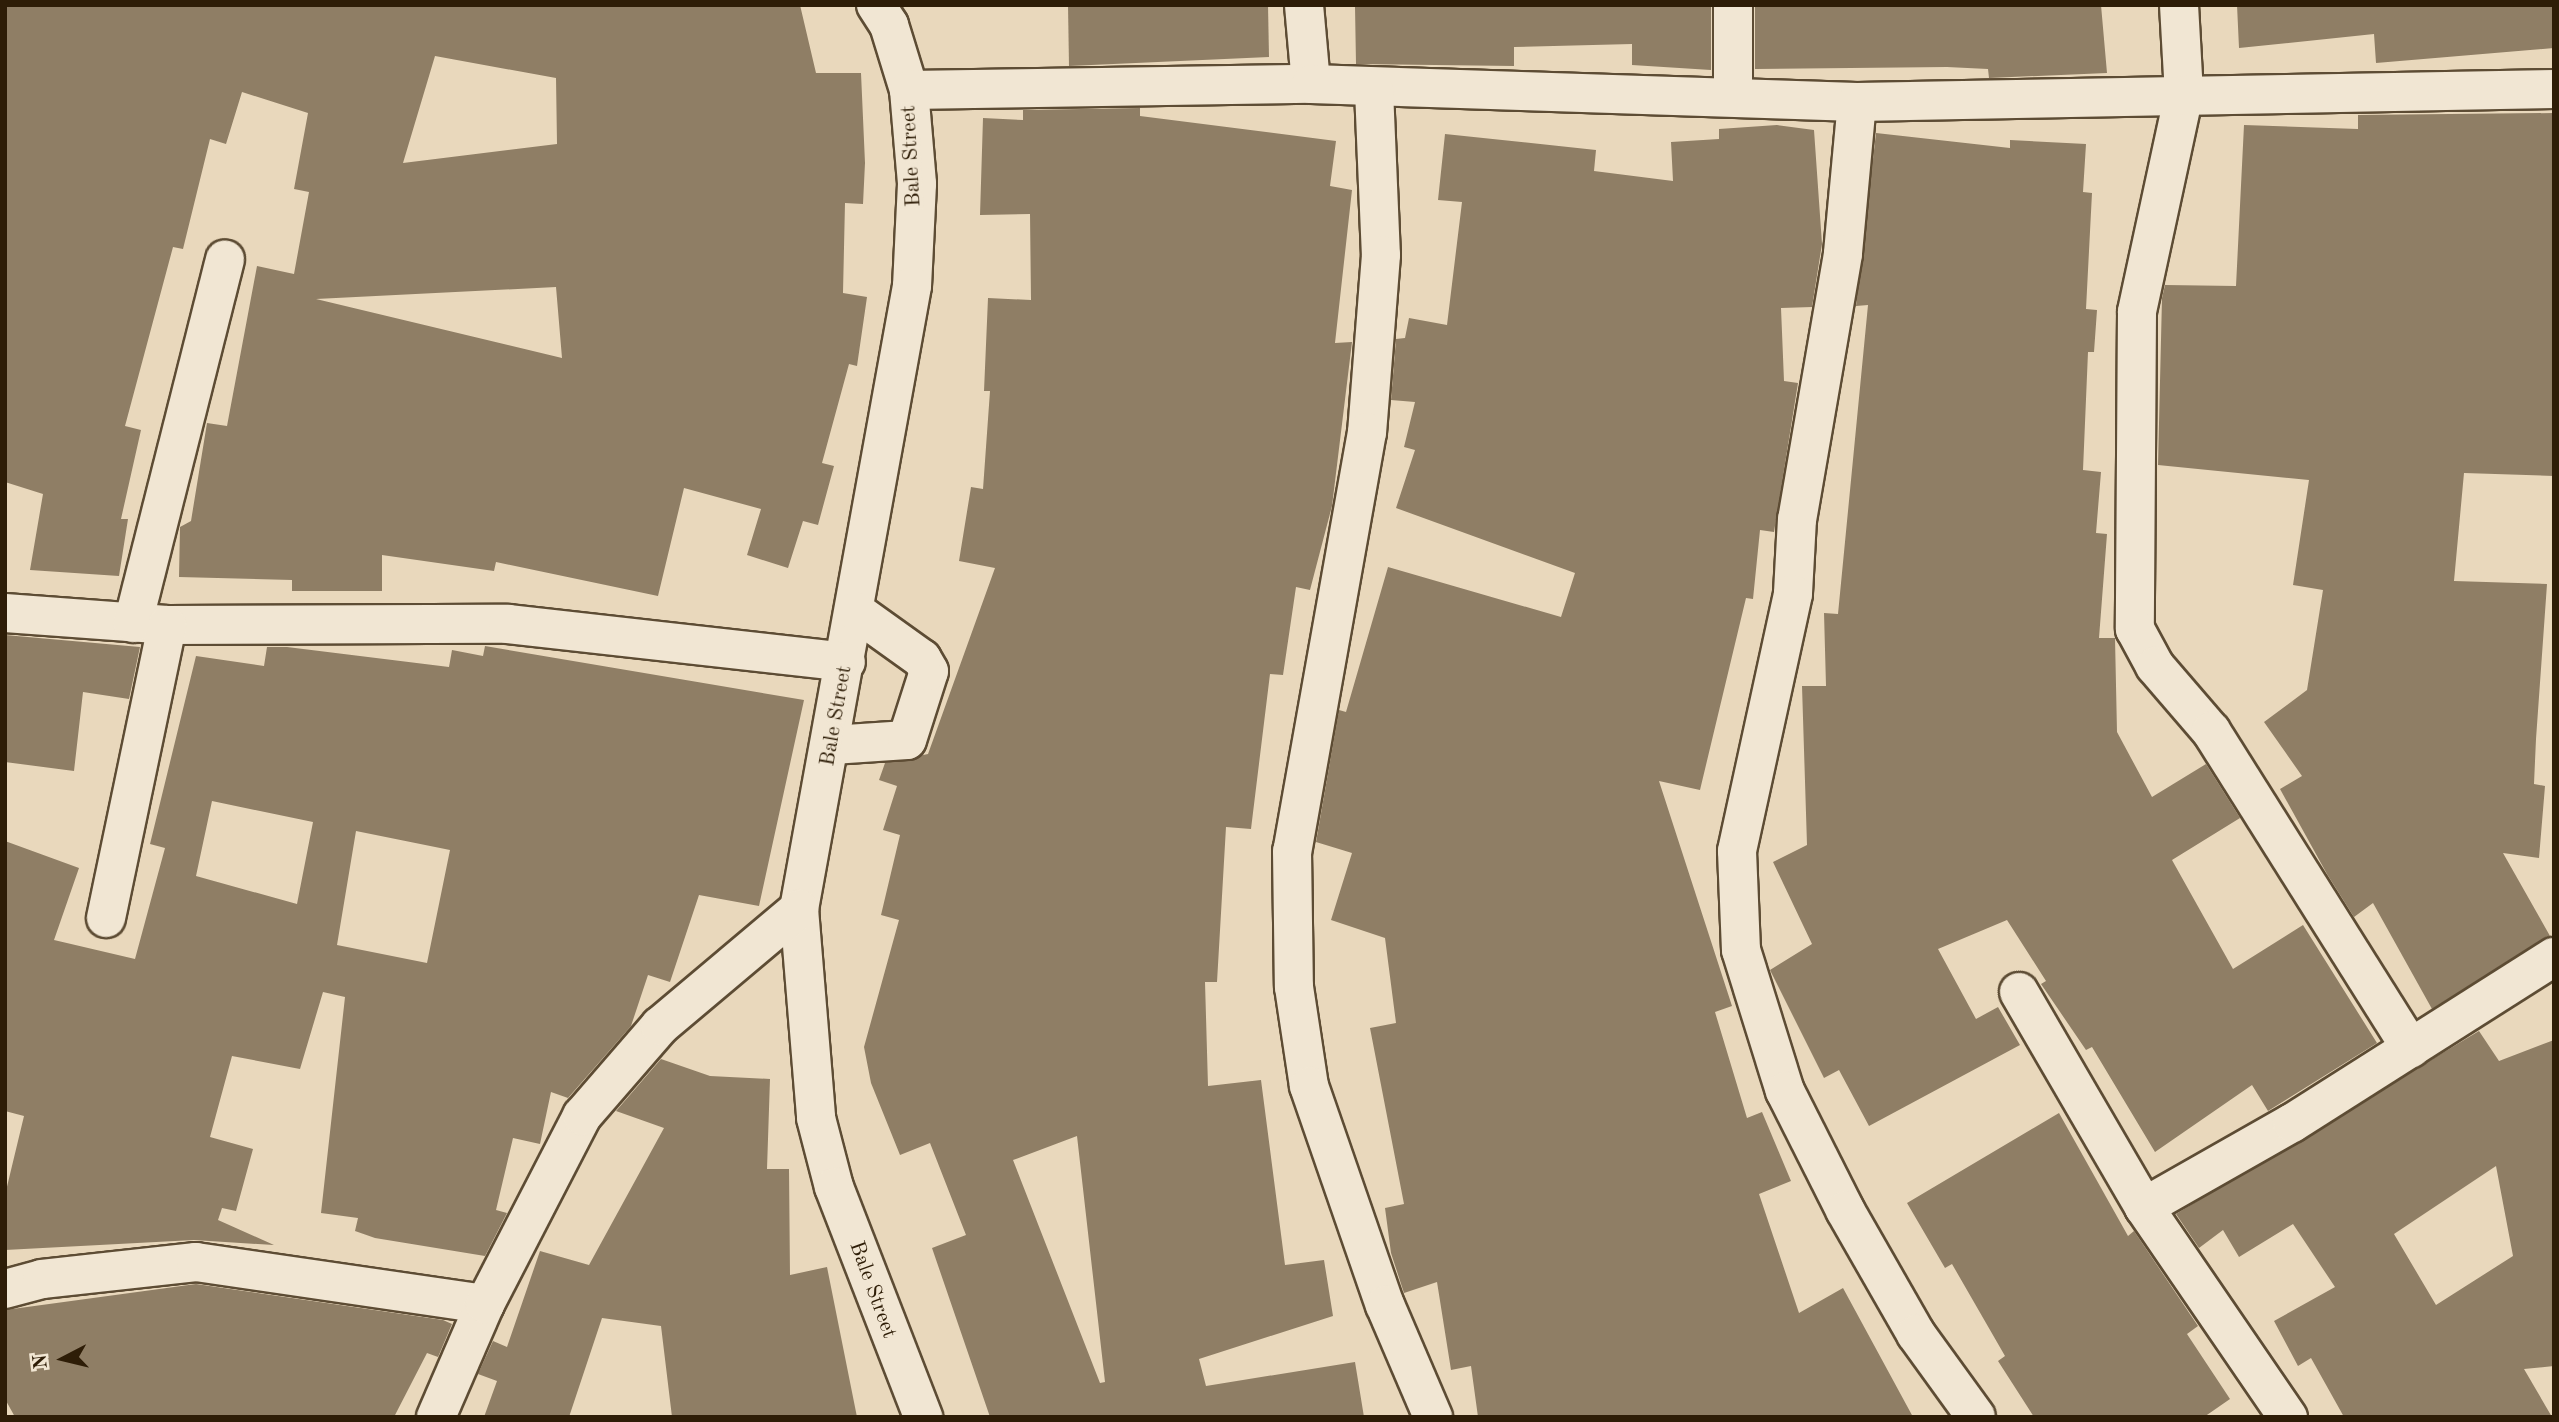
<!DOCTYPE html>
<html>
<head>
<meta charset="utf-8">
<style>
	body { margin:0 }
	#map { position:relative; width:2559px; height:1422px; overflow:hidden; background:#e9d8bc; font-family:"Old Standard TT",serif }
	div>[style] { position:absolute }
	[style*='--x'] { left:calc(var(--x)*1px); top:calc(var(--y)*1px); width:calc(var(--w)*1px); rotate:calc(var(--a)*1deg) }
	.building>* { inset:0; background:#8f7e65 }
	.roads { filter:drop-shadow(2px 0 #5d4c34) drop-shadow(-2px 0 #5d4c34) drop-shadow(0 2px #5d4c34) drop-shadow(0 -2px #5d4c34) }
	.minor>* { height:38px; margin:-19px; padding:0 19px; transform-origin:19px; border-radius:19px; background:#f1e6d3 }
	span { translate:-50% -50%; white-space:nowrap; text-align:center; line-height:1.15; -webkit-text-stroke:7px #f1e6d3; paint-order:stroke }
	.street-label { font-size:21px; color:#2e1d07 }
	.frame { position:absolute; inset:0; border:7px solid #2e1d07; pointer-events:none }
	.north { position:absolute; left:28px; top:1324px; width:70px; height:70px; -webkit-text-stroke:5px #f1e6d3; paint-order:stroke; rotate:263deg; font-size:19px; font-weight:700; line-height:28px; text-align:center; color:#2e1d07 }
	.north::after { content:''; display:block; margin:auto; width:24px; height:32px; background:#2e1d07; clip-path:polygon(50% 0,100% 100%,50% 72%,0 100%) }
</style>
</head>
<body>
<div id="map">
	<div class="building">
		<i style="clip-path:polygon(evenodd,5px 5px,800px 5px,816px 73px,861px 73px,865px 163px,863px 204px,845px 203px,843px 293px,867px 297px,857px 366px,849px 364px,822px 463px,834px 466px,818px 525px,803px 521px,788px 568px,747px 555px,761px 509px,684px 488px,658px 596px,496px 562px,494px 571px,382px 555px,382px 591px,292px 591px,292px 580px,179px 577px,180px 527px,191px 521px,207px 423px,227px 426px,257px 266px,294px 274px,309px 192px,294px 189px,308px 113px,242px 92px,226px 144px,210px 139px,183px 249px,173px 247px,125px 426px,141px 430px,121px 519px,128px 519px,119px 576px,30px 570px,43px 494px,5px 482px,5px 5px,435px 56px,556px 78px,557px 144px,403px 163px,435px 56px,5px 5px,556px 287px,562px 358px,316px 299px,556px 287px)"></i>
		<i style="clip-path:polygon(1068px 5px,1268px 5px,1269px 57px,1069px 66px)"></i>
		<i style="clip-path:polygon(1439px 5px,1711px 5px,1711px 70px,1632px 65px,1632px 44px,1514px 47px,1514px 66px,1356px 64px,1355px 7px)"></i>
		<i style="clip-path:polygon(1755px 5px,2101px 5px,2107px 73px,1989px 78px,1988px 69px,1947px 67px,1755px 69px)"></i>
		<i style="clip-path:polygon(2237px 5px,2554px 5px,2554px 48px,2376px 63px,2374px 34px,2239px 48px)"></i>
		<i style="clip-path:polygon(evenodd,1140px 108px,1140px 116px,1336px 141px,1330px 186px,1352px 190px,1335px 343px,1352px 342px,1332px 506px,1310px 590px,1296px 587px,1283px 675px,1270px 674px,1251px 829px,1226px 827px,1217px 982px,1205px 982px,1208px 1086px,1261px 1080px,1285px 1265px,1324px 1260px,1333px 1316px,1199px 1359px,1206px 1386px,1355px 1362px,1364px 1417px,990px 1417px,932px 1248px,966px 1235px,930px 1143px,900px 1155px,871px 1083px,864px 1047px,899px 920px,881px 915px,900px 835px,883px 830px,897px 786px,879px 780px,885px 763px,928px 754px,995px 568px,959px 561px,971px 487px,983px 489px,990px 391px,984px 391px,988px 298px,1031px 300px,1030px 214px,980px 215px,983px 118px,1023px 120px,1023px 110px,1140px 108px,1077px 1136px,1105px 1382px,1100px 1383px,1013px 1160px,1077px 1136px)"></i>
		<i style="clip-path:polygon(2554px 113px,2554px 476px,2464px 473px,2454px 581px,2547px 584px,2536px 739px,2534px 784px,2545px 786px,2539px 858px,2503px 853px,2550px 936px,2432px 1009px,2373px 903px,2354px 917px,2327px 874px,2280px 789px,2302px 776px,2264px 722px,2307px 690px,2323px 590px,2293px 585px,2309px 480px,2158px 465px,2162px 298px,2165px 285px,2236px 286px,2244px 125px,2358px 129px,2358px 115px)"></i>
		<i style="clip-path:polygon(1777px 125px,1814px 130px,1822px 244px,1812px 307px,1781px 308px,1784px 381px,1798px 383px,1774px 532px,1760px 530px,1753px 599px,1746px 598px,1700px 790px,1659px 781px,1732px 1006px,1715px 1012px,1747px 1118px,1762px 1112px,1791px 1181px,1759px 1194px,1799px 1313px,1843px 1288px,1913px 1417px,1478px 1417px,1471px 1366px,1451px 1370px,1437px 1282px,1404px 1293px,1391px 1253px,1385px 1208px,1404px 1204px,1370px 1028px,1396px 1023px,1385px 938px,1331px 920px,1352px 853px,1316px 842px,1339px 710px,1346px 712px,1388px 567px,1561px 617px,1575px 573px,1396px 508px,1415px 450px,1404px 447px,1415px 402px,1391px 400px,1396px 339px,1405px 338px,1409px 318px,1447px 325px,1462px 202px,1438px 200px,1445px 134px,1596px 150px,1594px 171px,1673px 181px,1671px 142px,1719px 139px,1719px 129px)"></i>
		<i style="clip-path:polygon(1876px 133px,2010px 148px,2010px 140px,2086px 144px,2083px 192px,2092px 193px,2086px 309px,2097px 310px,2094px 352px,2088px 352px,2083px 470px,2101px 472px,2096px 533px,2107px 534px,2099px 638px,2115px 638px,2117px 732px,2152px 797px,2206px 764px,2240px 818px,2172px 860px,2233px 969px,2303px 925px,2377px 1043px,2268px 1111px,2252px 1085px,2155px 1152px,2092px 1047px,2086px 1050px,2041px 984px,2046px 981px,2007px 920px,1938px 949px,1976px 1019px,1998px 1007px,2020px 1045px,1869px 1126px,1839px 1070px,1824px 1078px,1770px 970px,1812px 944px,1773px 862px,1807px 845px,1802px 686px,1826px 686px,1824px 613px,1838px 614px,1868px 305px,1856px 306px)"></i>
		<i style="clip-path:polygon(5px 635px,140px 647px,129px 699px,83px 692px,74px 771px,5px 762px)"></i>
		<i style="clip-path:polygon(evenodd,485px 646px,804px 700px,759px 906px,699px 895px,670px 982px,648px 975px,631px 1026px,568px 1098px,551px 1092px,540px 1144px,513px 1138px,496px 1210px,507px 1213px,485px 1256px,375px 1238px,355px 1231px,358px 1218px,321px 1213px,345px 997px,323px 992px,300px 1069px,232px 1056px,210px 1137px,253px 1149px,236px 1211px,222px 1208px,218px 1220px,274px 1245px,194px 1240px,5px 1250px,5px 1195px,24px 1116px,5px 1111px,5px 841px,79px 868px,54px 940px,135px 959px,165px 848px,150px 844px,196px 656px,264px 666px,267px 647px,287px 647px,449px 667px,452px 650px,483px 656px,485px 646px,212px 801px,313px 822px,297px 904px,196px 876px,212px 801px,485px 646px,356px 831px,450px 850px,427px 963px,337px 945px,356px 831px)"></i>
		<i style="clip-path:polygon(evenodd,2479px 1031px,2499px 1061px,2554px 1040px,2554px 1366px,2524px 1369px,2552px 1417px,2344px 1417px,2311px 1358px,2298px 1366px,2274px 1321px,2335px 1287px,2293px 1224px,2239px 1257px,2223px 1230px,2199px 1248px,2176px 1214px,2479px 1031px,2496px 1166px,2513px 1256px,2436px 1305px,2394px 1234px,2496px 1166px)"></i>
		<i style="clip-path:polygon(661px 1059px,710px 1076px,770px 1079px,767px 1169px,789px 1169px,790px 1275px,827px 1267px,857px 1417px,672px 1417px,661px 1326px,602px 1318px,569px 1417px,484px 1417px,497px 1381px,478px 1374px,493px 1341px,507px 1347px,540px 1251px,589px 1265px,664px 1128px,616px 1111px)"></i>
		<i style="clip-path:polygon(2059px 1113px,2128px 1236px,2134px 1231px,2198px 1326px,2187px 1334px,2230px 1399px,2204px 1417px,2034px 1417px,1998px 1361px,2005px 1356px,1952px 1264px,1945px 1268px,1907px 1203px)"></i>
		<i style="clip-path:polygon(196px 1284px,443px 1320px,452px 1324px,438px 1357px,427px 1353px,394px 1417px,15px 1417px,5px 1399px,5px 1310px)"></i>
	</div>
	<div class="roads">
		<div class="minor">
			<i style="--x:876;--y:5;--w:24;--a:57"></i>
			<i style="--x:889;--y:25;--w:68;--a:72.9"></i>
			<i style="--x:909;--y:90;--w:94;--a:85.1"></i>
			<i style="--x:917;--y:184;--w:102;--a:92.8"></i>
			<i style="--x:912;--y:286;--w:633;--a:100.28"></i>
			<i style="--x:799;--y:909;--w:210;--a:85.3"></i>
			<i style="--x:816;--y:1118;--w:71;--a:75.4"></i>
			<i style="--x:834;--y:1187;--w:247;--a:68.8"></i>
			<i style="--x:1304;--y:5;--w:79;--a:84.9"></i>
			<i style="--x:1733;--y:5;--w:89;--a:90"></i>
			<i style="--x:2179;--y:5;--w:89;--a:86.8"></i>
			<i style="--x:2184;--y:94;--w:223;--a:102.2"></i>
			<i style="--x:2137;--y:312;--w:317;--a:90.4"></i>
			<i style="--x:2135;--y:629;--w:42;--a:61.6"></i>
			<i style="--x:2155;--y:666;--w:86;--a:49.3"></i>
			<i style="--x:2211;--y:731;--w:375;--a:57.8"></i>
			<i style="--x:909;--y:90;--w:402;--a:-0.9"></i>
			<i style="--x:1311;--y:84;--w:546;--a:1.89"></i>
			<i style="--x:1857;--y:102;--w:697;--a:-1.07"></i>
			<i style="--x:1374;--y:90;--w:165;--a:87.6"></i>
			<i style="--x:1381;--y:255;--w:178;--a:94.5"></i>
			<i style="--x:1367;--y:432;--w:426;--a:100.1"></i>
			<i style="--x:1292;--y:851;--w:136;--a:89.2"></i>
			<i style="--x:1294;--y:987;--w:100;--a:81.4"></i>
			<i style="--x:1309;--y:1086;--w:232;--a:70.9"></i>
			<i style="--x:1385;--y:1305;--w:122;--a:66.8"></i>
			<i style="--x:1857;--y:102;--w:153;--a:95.3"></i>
			<i style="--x:1843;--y:254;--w:269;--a:99.8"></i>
			<i style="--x:1797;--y:519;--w:75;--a:93.1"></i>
			<i style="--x:1793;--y:594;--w:263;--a:102.3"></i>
			<i style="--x:1737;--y:851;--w:99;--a:87.7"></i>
			<i style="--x:1741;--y:950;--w:148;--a:72.7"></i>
			<i style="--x:1785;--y:1091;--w:133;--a:63.2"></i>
			<i style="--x:1845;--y:1210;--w:143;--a:60.2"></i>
			<i style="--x:1916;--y:1334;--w:102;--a:54.1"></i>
			<i style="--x:5;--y:613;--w:162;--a:4.2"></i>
			<i style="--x:167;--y:625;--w:341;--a:-0.2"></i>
			<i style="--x:508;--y:624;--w:340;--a:6.4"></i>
			<i style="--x:133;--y:623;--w:375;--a:-75.8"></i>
			<i style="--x:832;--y:745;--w:75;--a:-3.8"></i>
			<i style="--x:907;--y:740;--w:72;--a:-72.3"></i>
			<i style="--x:929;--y:671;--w:14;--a:-120"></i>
			<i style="--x:922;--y:659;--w:82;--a:-144.4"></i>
			<i style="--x:106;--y:918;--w:299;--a:-78.2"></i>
			<i style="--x:2019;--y:992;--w:249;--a:59.8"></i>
			<i style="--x:2144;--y:1207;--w:255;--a:55.6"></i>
			<i style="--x:2144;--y:1207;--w:170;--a:-29.6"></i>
			<i style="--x:2292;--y:1123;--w:310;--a:-32.4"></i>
			<i style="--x:5;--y:1289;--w:38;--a:-15"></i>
			<i style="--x:42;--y:1279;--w:155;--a:-6.3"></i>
			<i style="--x:196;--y:1262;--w:292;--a:8.3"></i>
			<i style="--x:436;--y:1417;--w:123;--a:-66.6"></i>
			<i style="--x:485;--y:1304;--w:212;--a:-62.7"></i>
			<i style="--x:582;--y:1116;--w:119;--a:-49.1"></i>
			<i style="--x:660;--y:1026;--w:182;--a:-40.1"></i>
		</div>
	</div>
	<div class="street-label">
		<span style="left:912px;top:156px;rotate:-93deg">Bale Street</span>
		<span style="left:837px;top:716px;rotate:-80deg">Bale Street</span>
		<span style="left:872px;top:1290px;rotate:70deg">Bale Street</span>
	</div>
	<div class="frame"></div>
	<div class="north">N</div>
</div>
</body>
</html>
